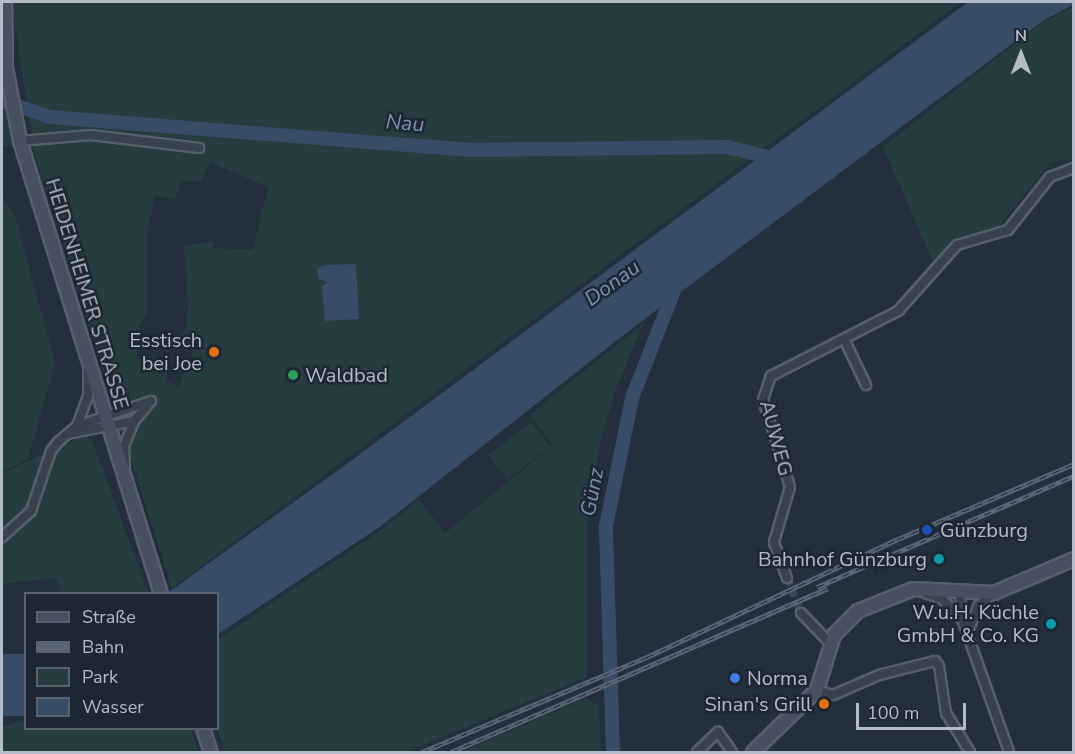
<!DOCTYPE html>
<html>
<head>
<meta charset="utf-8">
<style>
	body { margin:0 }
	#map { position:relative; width:1075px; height:754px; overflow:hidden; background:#242f3e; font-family:"Nunito Sans",sans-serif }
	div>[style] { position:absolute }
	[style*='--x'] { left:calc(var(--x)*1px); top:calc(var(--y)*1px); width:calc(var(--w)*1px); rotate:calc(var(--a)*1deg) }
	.green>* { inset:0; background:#263c3f; transform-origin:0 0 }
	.water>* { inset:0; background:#394c67; transform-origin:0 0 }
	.river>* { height:14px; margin:-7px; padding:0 7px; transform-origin:7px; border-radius:7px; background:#394c67 }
	.street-tunnel>* { height:8px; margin-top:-4px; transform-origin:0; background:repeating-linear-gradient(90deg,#3a4453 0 8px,transparent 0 12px) }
	.roads { filter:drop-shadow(2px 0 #565f6c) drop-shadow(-2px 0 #565f6c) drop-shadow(0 2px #565f6c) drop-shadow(0 -2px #565f6c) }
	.street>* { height:8px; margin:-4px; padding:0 4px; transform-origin:4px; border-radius:4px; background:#38414e }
	.secondary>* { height:12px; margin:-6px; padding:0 6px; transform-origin:6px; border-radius:6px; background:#465061 }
	.rail>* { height:4.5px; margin-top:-2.25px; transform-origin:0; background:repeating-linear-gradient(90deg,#1d2633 0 7px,#5a6575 0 14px); box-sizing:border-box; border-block:2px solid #5a6575 }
	.dots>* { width:16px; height:16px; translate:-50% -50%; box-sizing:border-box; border:3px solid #1d2633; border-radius:50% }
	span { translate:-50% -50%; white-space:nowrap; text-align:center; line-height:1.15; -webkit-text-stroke:5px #1d2633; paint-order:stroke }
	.street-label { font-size:20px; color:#b4bcc9 }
	.poi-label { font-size:20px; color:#b4bcc9 }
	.right { translate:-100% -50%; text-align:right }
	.left { translate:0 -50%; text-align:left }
	.water-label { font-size:21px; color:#7c92b1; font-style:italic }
	.frame { position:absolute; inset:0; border:3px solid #b4bcc9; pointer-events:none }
	.legend { position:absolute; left:24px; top:592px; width:195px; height:138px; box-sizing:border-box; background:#1d2633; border:2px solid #59626f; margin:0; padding:8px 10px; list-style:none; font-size:18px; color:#b4bcc9 }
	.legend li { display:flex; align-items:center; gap:12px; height:30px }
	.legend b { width:30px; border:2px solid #59626f }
	.north { position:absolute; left:991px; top:24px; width:60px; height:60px; -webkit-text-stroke:4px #1d2633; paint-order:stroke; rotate:0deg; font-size:16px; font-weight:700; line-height:24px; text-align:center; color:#b4bcc9 }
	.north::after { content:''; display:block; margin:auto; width:21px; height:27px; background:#b4bcc9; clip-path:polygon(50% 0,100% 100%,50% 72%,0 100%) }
	.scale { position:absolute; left:856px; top:703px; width:110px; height:27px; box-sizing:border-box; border:3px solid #b4bcc9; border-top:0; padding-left:8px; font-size:18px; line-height:21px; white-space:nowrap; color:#b4bcc9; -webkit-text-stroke:4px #1d2633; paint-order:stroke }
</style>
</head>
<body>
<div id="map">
	<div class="green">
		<i style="clip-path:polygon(evenodd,12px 2px,961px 2px,172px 588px,34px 153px,12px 2px,210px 162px,268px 187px,253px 250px,213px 248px,213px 241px,184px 246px,188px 309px,185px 330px,176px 346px,191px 345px,194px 361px,187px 363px,178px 387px,167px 381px,168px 359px,137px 359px,137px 331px,147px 312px,147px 235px,155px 195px,175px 200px,182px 181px,202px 181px,210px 162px)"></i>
		<i style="clip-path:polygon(1073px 7px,1073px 159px,1051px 162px,999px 226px,957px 238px,933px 262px,883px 147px,1046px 20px)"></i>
		<i style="clip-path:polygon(2px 66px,16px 144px,2px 147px)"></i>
		<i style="clip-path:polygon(2px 196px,15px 215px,55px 363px,28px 459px,2px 472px)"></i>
		<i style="clip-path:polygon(643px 324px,616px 389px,600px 442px,586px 533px,587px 677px,406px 752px,225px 752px,217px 729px,218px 639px,383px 529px,419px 500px,445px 533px,553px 445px,530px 415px)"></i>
		<i style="left:531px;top:422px;width:31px;height:54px;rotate:52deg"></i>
		<i style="clip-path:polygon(87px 435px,93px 443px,148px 593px,61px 593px,56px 578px,2px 584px,2px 473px)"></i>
		<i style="clip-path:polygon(585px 699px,599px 705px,601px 752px,461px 752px)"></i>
		<i style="clip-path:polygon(25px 720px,26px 728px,191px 729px,198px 752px,2px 752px,2px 727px)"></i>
	</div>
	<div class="water">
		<i style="clip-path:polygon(968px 2px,1073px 2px,1073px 5px,1044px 20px,634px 327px,381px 526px,218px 634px,218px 594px,166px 594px,348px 463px)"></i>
		<i style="clip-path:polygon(356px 264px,359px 319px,325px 321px,322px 287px,328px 282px,319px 279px,317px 269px,324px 265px)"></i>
		<i style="left:25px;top:654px;width:62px;height:23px;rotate:90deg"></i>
	</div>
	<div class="river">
		<i style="--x:2;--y:101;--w:51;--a:18.4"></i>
		<i style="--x:50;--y:117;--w:333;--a:4.5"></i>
		<i style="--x:382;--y:143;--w:91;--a:4.4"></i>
		<i style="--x:473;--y:150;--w:254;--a:-0.7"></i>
		<i style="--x:727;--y:147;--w:51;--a:13.5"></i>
		<i style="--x:613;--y:752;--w:226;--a:-91.8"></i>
		<i style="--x:606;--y:526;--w:131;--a:-78.5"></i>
		<i style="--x:632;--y:398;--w:123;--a:-68.6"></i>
	</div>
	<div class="street-tunnel">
		<i style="--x:787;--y:578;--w:38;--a:68"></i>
	</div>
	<div class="roads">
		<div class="street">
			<i style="--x:20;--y:141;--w:71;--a:-4.8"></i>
			<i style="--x:91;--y:135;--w:109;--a:6.9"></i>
			<i style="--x:844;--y:339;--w:51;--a:64.4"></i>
			<i style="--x:77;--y:426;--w:32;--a:-70"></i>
			<i style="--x:88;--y:396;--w:26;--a:-90"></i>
			<i style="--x:125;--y:465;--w:19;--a:-93"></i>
			<i style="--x:124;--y:446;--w:27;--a:-68"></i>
			<i style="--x:2;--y:537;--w:39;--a:-42"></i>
			<i style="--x:31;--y:511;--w:63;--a:-71.6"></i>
			<i style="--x:51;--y:451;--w:11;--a:-52"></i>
			<i style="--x:58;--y:442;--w:25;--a:-40"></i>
			<i style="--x:77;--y:426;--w:78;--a:-18.7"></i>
			<i style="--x:151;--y:401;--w:26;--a:130"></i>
			<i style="--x:134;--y:421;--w:67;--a:168.9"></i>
			<i style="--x:787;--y:578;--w:38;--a:-110"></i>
			<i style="--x:774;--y:542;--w:57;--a:-73.8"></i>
			<i style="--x:790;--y:487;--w:91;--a:-107.2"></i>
			<i style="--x:763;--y:400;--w:25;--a:-72"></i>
			<i style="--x:771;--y:376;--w:143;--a:-27.1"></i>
			<i style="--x:898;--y:311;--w:89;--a:-48.2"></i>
			<i style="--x:957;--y:245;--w:53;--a:-16.4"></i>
			<i style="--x:1008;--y:230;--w:68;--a:-51.6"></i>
			<i style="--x:1050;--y:177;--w:26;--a:-21"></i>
			<i style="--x:960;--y:592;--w:27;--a:86"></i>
			<i style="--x:962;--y:619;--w:141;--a:70.5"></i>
			<i style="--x:925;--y:593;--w:18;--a:19"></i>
			<i style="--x:942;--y:599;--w:28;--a:45"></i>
			<i style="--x:801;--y:613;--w:42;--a:46"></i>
			<i style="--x:967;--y:634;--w:31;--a:-68"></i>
			<i style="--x:979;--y:605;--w:19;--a:-39"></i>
			<i style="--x:817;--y:690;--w:17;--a:17"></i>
			<i style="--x:833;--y:695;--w:50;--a:-23.5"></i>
			<i style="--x:879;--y:675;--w:58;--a:-14"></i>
			<i style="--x:935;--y:661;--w:6;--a:51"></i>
			<i style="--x:939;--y:666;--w:48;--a:81.5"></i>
			<i style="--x:946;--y:713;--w:46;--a:58.4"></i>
			<i style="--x:697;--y:752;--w:29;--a:-44"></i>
			<i style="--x:718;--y:732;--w:24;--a:55"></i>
		</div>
		<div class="secondary">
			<i style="--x:5;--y:2;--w:66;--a:89.1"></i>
			<i style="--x:6;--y:68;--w:74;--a:79.1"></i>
			<i style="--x:20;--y:141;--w:474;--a:72.7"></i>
			<i style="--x:203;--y:728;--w:25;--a:72"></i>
			<i style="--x:753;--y:752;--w:89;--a:-44.1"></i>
			<i style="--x:817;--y:690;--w:58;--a:-72.8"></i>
			<i style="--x:834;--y:635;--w:34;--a:-45"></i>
			<i style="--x:858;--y:611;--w:59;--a:-21.8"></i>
			<i style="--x:913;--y:589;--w:81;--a:2.8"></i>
			<i style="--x:994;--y:593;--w:87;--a:-23"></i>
		</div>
	</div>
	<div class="rail">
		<i style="--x:817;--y:587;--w:280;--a:-23.4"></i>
		<i style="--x:422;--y:752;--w:244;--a:-22.9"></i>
		<i style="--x:647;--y:657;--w:277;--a:-25.2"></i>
		<i style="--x:898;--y:539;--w:191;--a:-23.1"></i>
		<i style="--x:451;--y:752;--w:411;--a:-23.5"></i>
	</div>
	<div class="dots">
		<i style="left:214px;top:352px;background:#e8710a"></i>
		<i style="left:293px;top:375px;background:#2e9e5b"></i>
		<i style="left:927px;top:530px;background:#1a4fb4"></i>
		<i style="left:939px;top:559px;background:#0f9aa8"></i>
		<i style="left:1051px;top:624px;background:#0f9aa8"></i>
		<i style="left:735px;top:678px;background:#3f7fe0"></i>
		<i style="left:824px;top:704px;background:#e8710a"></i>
	</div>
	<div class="street-label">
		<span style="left:87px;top:294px;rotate:73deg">HEIDENHEIMER STRASSE</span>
		<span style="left:776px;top:438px;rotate:75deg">AUWEG</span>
	</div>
	<div class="poi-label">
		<span class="right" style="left:202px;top:352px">Esstisch<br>bei Joe</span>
		<span class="left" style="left:305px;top:375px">Waldbad</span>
		<span class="left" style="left:940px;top:530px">Günzburg</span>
		<span class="right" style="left:927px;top:559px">Bahnhof Günzburg</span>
		<span class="right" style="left:1039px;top:624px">W.u.H. Küchle<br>GmbH &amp; Co. KG</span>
		<span class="left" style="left:747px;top:678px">Norma</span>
		<span class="right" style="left:812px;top:704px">Sinan's Grill</span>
	</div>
	<div class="water-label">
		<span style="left:405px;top:123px;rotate:4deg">Nau</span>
		<span style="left:612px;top:283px;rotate:-36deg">Donau</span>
		<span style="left:592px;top:492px;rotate:-79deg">Günz</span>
	</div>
	<div class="frame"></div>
	<ul class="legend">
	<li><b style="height:8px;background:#465061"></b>Straße</li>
	<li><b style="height:8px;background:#5a6575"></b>Bahn</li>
	<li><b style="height:16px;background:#263c3f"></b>Park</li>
	<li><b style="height:16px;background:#394c67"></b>Wasser</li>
	</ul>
	<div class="north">N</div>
	<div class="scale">100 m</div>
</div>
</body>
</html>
